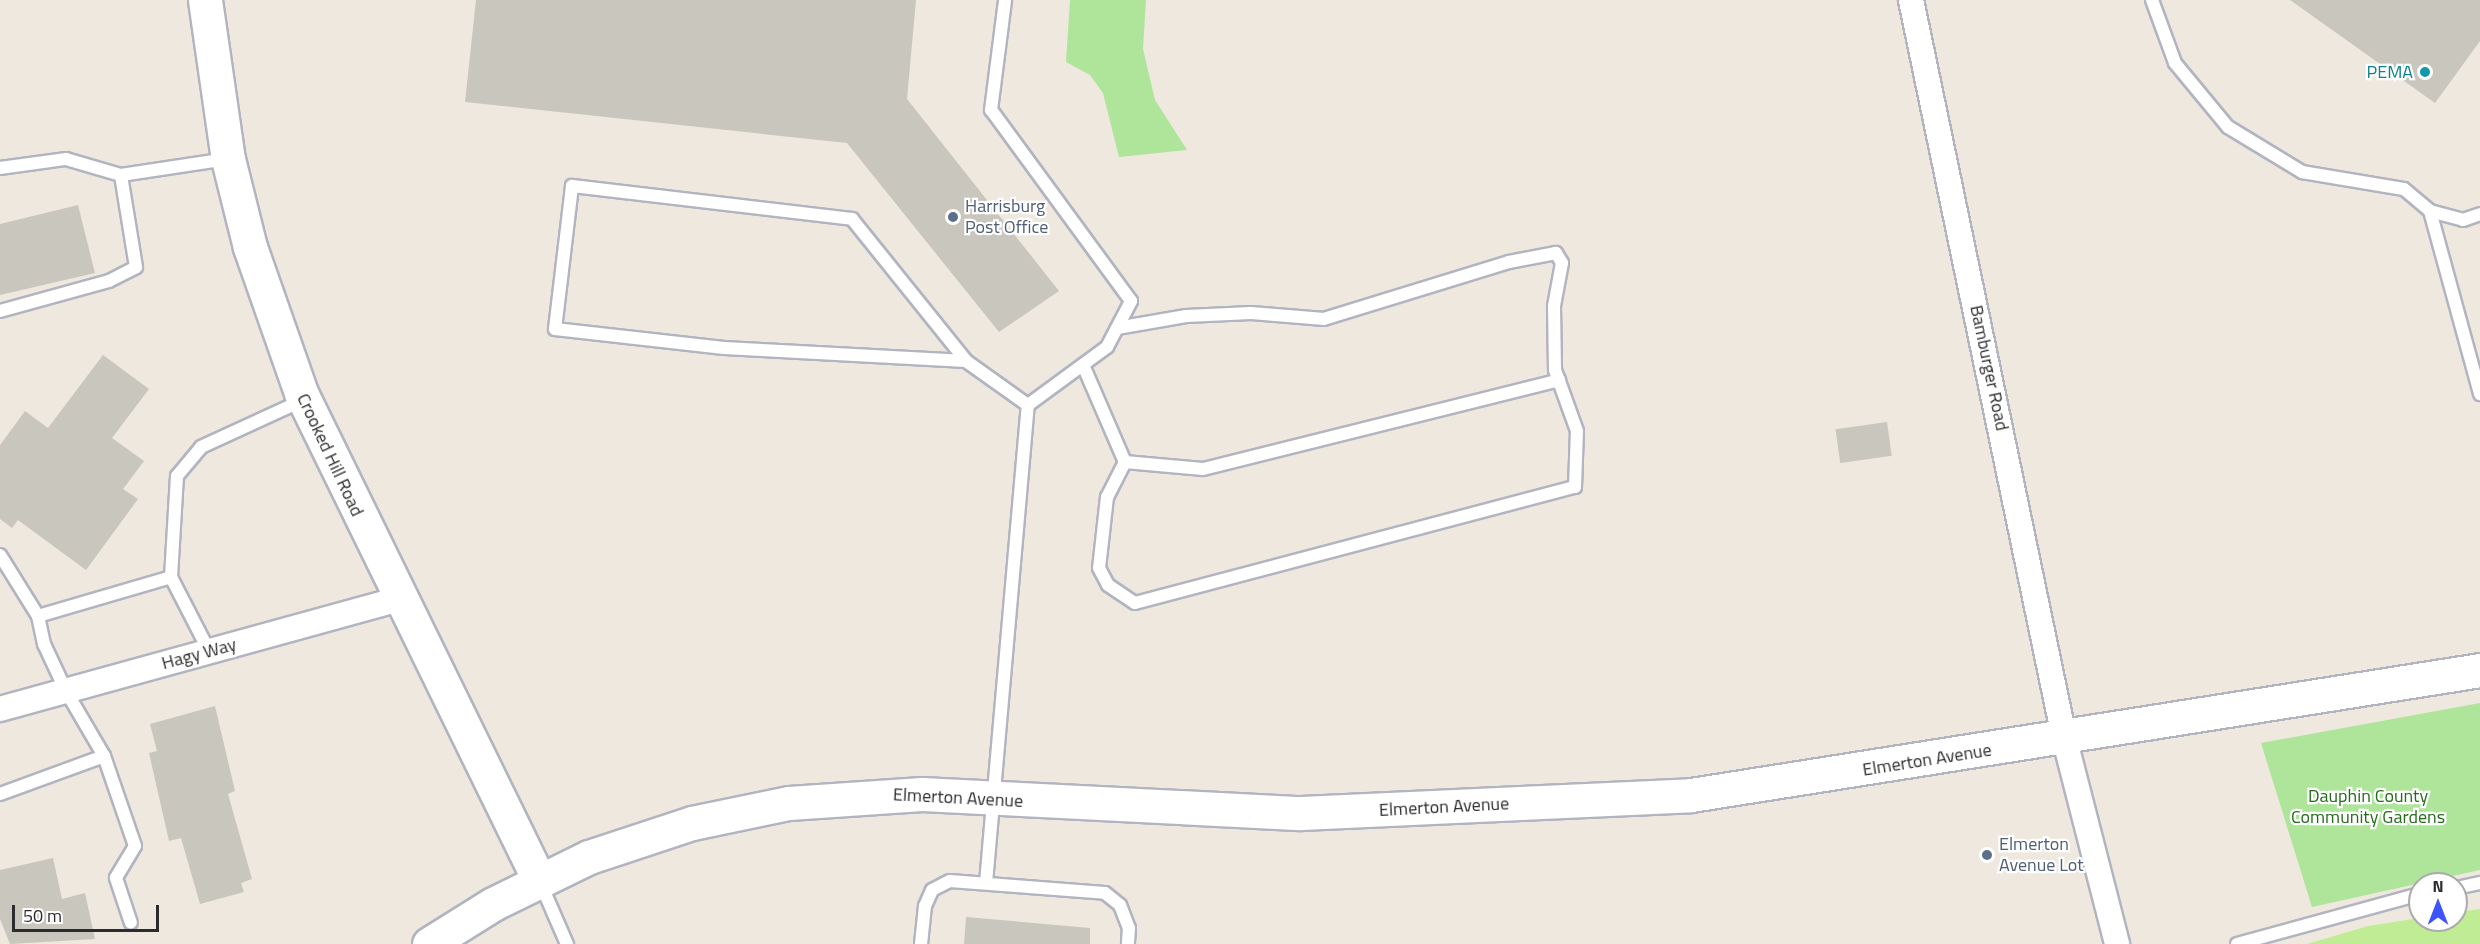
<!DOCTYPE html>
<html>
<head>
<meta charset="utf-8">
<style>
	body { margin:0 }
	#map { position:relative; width:2480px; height:944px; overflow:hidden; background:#eee8df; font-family:"Titillium Web",sans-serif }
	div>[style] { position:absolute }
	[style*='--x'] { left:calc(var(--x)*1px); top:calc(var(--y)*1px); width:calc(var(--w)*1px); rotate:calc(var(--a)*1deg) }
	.green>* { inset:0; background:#aee59b }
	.pitch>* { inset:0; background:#c1ec96 }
	.building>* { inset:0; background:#c9c6bd; transform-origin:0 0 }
	.roads { filter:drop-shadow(2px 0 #b2b4c0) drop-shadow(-2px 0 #b2b4c0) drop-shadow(0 2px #b2b4c0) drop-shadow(0 -2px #b2b4c0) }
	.lane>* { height:12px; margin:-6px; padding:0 6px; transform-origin:6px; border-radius:6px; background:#fff }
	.street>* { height:24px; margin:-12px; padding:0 12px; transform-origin:12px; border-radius:12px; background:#fff }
	.secondary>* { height:33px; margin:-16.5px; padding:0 16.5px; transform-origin:16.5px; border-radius:16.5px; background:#fff }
	.dots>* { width:16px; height:16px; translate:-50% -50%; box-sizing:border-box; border:3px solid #fff; border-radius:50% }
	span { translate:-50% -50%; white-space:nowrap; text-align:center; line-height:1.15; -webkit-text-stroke:4.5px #fff; paint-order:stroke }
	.culture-label { font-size:18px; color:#0d838f }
	.right { translate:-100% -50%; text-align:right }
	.service-label { font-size:18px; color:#4e5e75 }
	.left { translate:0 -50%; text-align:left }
	.street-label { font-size:18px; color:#2c2c2c }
	.park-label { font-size:18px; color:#256c1a }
	.north { position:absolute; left:2408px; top:872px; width:60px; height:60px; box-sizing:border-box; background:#fff; border:2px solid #ababab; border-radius:50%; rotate:0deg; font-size:16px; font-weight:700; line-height:24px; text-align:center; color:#2c2c2c }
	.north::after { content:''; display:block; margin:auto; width:21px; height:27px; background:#3d53fc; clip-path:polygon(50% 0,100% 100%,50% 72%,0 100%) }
	.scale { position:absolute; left:12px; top:905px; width:147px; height:27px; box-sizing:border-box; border:3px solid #2c2c2c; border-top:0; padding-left:8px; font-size:18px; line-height:21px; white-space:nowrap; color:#2c2c2c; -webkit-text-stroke:4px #fff; paint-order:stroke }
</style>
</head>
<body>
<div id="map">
	<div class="green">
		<i style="clip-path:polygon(1070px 0,1146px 0,1143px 49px,1155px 100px,1187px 150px,1119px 157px,1103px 93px,1090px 75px,1066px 62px)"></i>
		<i style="clip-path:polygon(2480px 703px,2480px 870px,2312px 907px,2261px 743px)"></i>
	</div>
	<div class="pitch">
		<i style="clip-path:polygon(2480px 909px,2480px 944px,2307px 944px,2368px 926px,2420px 918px,2456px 920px,2456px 912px)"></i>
	</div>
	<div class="building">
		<i style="clip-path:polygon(476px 0,916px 0,907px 99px,1059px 291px,999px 332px,847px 143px,465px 102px)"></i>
		<i style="clip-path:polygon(2290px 0,2480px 0,2480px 41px,2435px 103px)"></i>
		<i style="clip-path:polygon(78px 205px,95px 273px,0 295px,0 224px)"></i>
		<i style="clip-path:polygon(103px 355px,149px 389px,112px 438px,144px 461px,123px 489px,138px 499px,86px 570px,18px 520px,12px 528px,0 519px,0 445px,25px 411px,48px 428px)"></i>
		<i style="left:1887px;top:422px;width:34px;height:52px;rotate:82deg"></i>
		<i style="clip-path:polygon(215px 706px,235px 791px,228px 794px,252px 879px,241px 883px,244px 892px,200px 904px,181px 838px,169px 841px,149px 753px,157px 751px,150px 724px)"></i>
		<i style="clip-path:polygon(53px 858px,62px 899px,85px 893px,95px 939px,10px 944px,0 919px,0 870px)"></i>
		<i style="clip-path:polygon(966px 917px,1090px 928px,1090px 944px,964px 944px)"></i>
	</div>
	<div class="roads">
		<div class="lane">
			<i style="--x:2152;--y:0;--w:67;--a:69.9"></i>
			<i style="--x:2175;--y:63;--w:83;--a:50.4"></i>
			<i style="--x:2228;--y:127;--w:87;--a:31.3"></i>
			<i style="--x:2302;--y:172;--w:103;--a:9.5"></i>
			<i style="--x:2404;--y:189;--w:34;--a:40"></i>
			<i style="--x:2430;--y:211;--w:190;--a:74.7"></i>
			<i style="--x:0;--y:168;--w:67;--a:-7.8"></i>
			<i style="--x:66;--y:159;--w:57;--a:16.2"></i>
			<i style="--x:121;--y:175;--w:107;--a:-8.6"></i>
			<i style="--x:2430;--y:211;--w:34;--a:15"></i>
			<i style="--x:2463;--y:220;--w:18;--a:-19"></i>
			<i style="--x:0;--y:311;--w:113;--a:-15.4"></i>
			<i style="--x:109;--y:281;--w:30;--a:-27"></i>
			<i style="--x:136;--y:267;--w:93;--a:-99.3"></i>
			<i style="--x:966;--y:361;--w:242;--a:-176.9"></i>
			<i style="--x:724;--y:348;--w:170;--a:-173.6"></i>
			<i style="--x:555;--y:329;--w:144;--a:-83.2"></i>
			<i style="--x:572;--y:186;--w:282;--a:6.7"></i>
			<i style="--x:852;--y:219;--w:182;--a:51.2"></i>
			<i style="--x:966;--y:361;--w:76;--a:35.4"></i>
			<i style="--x:1083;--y:365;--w:106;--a:66.6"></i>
			<i style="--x:1125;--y:462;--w:39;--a:117"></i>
			<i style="--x:1107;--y:497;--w:71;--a:96.4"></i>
			<i style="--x:1099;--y:568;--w:19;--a:62"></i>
			<i style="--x:1108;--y:585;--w:32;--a:34"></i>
			<i style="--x:1135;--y:603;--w:455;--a:-14.8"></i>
			<i style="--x:1575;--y:487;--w:56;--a:-88"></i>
			<i style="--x:1577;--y:431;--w:65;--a:-109.8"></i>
			<i style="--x:1555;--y:370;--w:64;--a:-90.9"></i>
			<i style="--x:1554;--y:306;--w:44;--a:-79.5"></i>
			<i style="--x:1562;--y:263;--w:12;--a:-121"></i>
			<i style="--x:1556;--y:253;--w:48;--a:169.2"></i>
			<i style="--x:1509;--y:262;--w:194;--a:162.9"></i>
			<i style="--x:1324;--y:319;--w:73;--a:-175.3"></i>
			<i style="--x:1251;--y:313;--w:65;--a:177.4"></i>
			<i style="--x:1186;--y:316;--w:70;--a:170.1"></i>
			<i style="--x:1125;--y:462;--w:78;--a:5.1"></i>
			<i style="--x:1203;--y:469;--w:367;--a:-14"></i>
			<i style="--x:0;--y:555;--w:72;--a:58.1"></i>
			<i style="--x:38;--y:616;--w:29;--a:78"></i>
			<i style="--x:44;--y:644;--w:52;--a:64.9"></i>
			<i style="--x:66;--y:691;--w:75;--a:59.7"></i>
			<i style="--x:104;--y:756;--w:111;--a:159.9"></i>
			<i style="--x:38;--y:616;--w:139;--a:-16.3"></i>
			<i style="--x:209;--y:651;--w:83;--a:-117.2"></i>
			<i style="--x:171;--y:577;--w:101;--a:-86.6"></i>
			<i style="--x:177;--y:476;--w:38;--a:-50"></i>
			<i style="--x:201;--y:447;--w:112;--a:-24.7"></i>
			<i style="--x:104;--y:756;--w:95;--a:71"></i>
			<i style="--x:135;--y:846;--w:37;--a:121"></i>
			<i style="--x:116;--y:878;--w:47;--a:71.6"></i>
			<i style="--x:540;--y:882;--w:68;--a:66.5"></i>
			<i style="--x:986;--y:883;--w:480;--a:-85"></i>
			<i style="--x:1028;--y:405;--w:98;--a:-36.3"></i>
			<i style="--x:1107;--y:347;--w:52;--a:-62.4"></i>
			<i style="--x:1131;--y:301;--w:237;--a:-126.2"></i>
			<i style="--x:991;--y:110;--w:111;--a:-82.7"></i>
			<i style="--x:2456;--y:888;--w:25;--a:-12"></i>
			<i style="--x:921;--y:944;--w:38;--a:-84"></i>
			<i style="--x:925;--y:906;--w:17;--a:-66"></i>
			<i style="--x:932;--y:890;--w:20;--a:-27"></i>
			<i style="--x:950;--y:881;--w:155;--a:4.4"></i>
			<i style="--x:1105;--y:893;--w:19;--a:39"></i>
			<i style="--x:1120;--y:905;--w:25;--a:69"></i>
			<i style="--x:1129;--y:928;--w:16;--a:94"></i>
			<i style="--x:2237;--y:944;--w:190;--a:-15.3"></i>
		</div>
		<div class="street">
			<i style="--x:1911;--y:0;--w:753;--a:78.27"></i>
			<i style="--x:2064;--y:737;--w:214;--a:75.6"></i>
			<i style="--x:0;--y:709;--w:414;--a:-15.4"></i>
		</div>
		<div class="secondary">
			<i style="--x:205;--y:0;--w:161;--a:81.8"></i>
			<i style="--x:228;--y:159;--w:91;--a:76"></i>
			<i style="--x:250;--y:247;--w:155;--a:70.7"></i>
			<i style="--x:301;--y:393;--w:542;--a:63.95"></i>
			<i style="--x:429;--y:944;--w:75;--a:-32"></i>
			<i style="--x:493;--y:904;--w:107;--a:-26.1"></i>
			<i style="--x:589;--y:857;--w:108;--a:-18.3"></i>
			<i style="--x:692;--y:823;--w:99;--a:-11.7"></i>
			<i style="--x:789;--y:803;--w:133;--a:-3.9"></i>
			<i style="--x:922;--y:794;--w:379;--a:2.9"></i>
			<i style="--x:1301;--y:813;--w:390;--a:-2.6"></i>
			<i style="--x:1691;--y:795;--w:799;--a:-9"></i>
		</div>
	</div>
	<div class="dots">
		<i style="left:2425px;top:72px;background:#0f9aa8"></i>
		<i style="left:953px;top:217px;background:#5c6f8a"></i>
		<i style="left:1987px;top:855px;background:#5c6f8a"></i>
	</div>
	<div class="culture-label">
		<span class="right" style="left:2413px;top:72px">PEMA</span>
	</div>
	<div class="service-label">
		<span class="left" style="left:965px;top:217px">Harrisburg<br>Post Office</span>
		<span class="left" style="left:1999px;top:855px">Elmerton<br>Avenue Lot</span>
	</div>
	<div class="street-label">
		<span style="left:1989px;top:368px;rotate:78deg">Bamburger Road</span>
		<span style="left:330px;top:455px;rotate:65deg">Crooked Hill Road</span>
		<span style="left:199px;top:654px;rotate:-15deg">Hagy Way</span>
		<span style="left:1927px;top:760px;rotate:-9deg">Elmerton Avenue</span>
		<span style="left:958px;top:798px;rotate:3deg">Elmerton Avenue</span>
		<span style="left:1444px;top:807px;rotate:-3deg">Elmerton Avenue</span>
	</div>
	<div class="park-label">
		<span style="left:2368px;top:807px">Dauphin County<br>Community Gardens</span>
	</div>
	<div class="north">N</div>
	<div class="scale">50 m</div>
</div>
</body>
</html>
